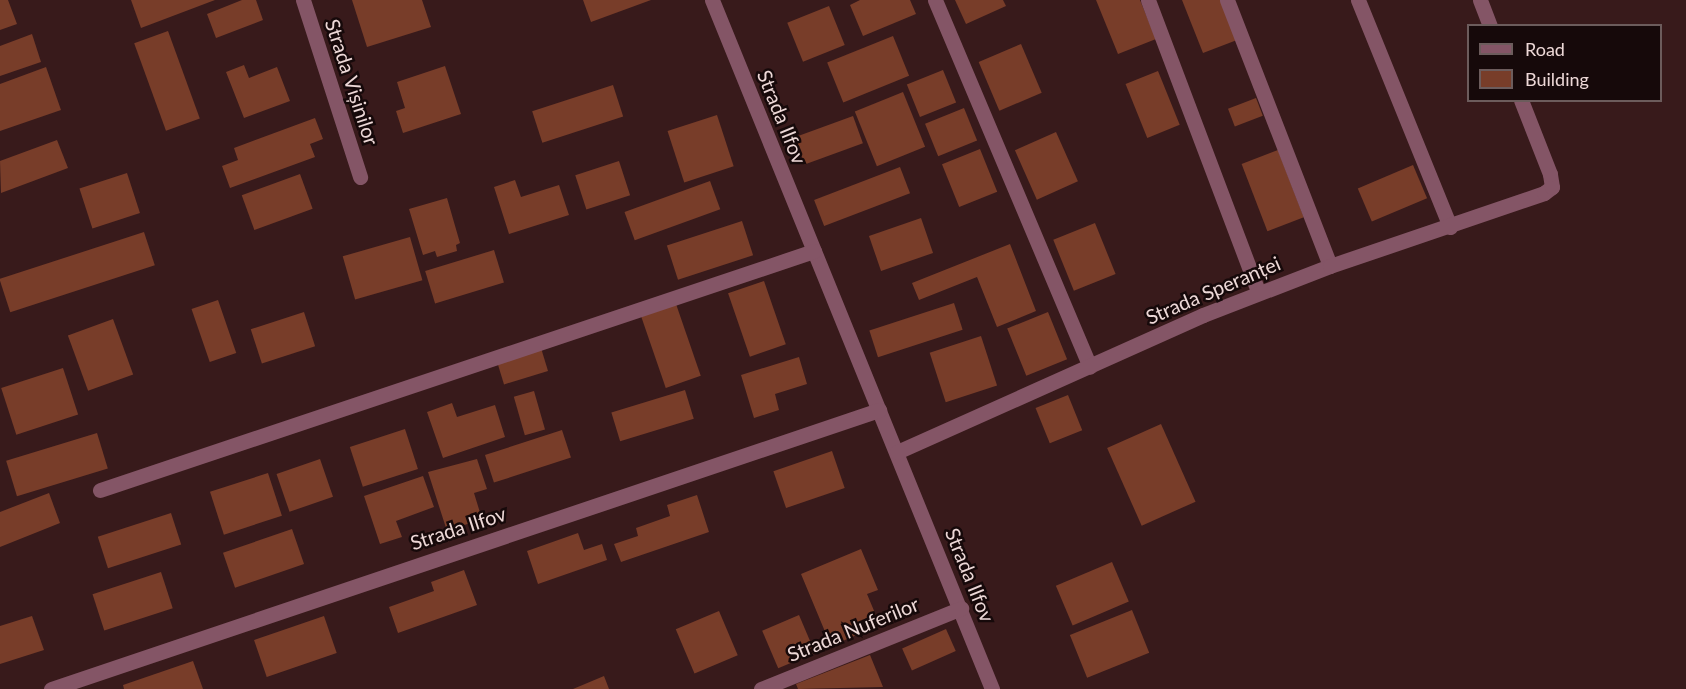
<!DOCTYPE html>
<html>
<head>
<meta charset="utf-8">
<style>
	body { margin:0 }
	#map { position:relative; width:1686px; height:689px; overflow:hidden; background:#381a1b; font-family:Lato,sans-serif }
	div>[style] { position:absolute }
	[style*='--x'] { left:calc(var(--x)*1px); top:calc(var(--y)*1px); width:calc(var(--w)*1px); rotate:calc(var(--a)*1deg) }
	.building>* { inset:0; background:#783d29; transform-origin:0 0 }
	.minor>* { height:15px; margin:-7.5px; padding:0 7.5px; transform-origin:7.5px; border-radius:7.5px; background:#845566 }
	span { translate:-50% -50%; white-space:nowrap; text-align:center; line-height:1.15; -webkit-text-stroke:5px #16090a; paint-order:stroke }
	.street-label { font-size:20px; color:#edd8d7 }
	.legend { position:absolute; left:1467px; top:24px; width:195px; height:78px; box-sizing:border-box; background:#16090a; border:2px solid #6c5c5c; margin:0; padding:8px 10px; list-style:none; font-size:18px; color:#edd8d7 }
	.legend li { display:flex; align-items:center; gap:12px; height:30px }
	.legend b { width:30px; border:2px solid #6c5c5c }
</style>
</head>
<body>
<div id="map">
	<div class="building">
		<i style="clip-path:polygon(0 0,8px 0,17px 24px,0 30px)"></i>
		<i style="clip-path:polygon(131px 0,215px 0,141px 28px)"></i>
		<i style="clip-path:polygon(242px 0,256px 0,263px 20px,216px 38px,207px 14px)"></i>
		<i style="clip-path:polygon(352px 0,422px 0,431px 27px,367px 47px)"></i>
		<i style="clip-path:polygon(583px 0,651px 0,591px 22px)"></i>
		<i style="clip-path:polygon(860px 0,910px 0,916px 14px,863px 36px,850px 5px)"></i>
		<i style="clip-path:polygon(955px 0,1003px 0,1006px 6px,966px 24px)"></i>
		<i style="clip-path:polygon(1096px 0,1140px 0,1156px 39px,1118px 54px)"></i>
		<i style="clip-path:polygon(1182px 0,1221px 0,1237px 40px,1203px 53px)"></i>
		<i style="left:829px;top:6px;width:42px;height:45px;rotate:68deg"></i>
		<i style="left:168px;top:31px;width:93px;height:36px;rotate:70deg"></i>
		<i style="clip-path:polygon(32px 34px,41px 62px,0 76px,0 46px)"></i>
		<i style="left:893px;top:36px;width:43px;height:71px;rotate:68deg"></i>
		<i style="left:1021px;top:44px;width:53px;height:46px;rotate:67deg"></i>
		<i style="clip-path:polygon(244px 65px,249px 78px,277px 67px,290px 101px,244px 118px,226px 72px)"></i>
		<i style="clip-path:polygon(445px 66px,461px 114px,403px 133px,396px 111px,405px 108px,397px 82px)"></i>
		<i style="clip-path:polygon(46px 67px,61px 110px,0 131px,0 84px)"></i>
		<i style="left:943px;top:70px;width:35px;height:39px;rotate:68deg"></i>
		<i style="left:1158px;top:71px;width:58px;height:35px;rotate:68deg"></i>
		<i style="left:613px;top:85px;width:33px;height:85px;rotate:72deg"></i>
		<i style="left:903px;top:92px;width:59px;height:52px;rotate:68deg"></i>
		<i style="left:1256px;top:98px;width:19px;height:30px;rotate:69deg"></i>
		<i style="left:964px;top:108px;width:35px;height:42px;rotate:68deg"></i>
		<i style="left:717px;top:115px;width:54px;height:52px;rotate:72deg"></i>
		<i style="left:853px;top:116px;width:29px;height:62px;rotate:70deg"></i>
		<i style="clip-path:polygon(315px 118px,323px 139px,310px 144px,315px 157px,230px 188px,222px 166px,238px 160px,234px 148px)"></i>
		<i style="left:1056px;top:132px;width:54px;height:45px;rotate:66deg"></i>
		<i style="clip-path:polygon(57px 140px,68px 168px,1px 193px,0 161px)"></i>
		<i style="left:980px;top:149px;width:46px;height:41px;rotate:68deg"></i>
		<i style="left:1278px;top:150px;width:72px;height:39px;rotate:69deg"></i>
		<i style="left:619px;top:161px;width:36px;height:46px;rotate:72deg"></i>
		<i style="left:1413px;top:165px;width:36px;height:60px;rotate:67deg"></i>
		<i style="left:900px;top:167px;width:28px;height:92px;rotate:69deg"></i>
		<i style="left:127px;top:173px;width:42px;height:50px;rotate:72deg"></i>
		<i style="left:300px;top:174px;width:37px;height:62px;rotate:70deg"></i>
		<i style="clip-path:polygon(515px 180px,521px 197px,559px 185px,569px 215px,509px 234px,494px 187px)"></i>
		<i style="left:710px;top:181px;width:30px;height:91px;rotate:70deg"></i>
		<i style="clip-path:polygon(447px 198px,460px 243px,456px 245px,457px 251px,437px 257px,435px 251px,423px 255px,409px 209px)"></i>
		<i style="left:921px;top:218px;width:37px;height:55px;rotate:71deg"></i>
		<i style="left:742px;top:221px;width:36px;height:79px;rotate:72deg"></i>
		<i style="left:1095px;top:223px;width:55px;height:45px;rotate:68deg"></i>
		<i style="left:144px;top:232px;width:35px;height:152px;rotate:72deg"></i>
		<i style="left:410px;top:237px;width:45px;height:70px;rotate:74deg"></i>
		<i style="clip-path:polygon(1010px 244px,1036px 311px,997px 327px,977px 277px,919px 300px,912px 283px)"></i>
		<i style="left:494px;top:250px;width:34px;height:72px;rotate:73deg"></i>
		<i style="left:764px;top:281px;width:67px;height:38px;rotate:71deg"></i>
		<i style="left:218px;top:300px;width:56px;height:28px;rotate:71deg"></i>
		<i style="left:954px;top:303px;width:28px;height:89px;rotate:72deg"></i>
		<i style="left:676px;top:304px;width:76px;height:37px;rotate:71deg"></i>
		<i style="left:304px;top:312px;width:36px;height:56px;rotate:72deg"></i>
		<i style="left:1048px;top:312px;width:51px;height:44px;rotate:68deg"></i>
		<i style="left:113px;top:319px;width:59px;height:48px;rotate:70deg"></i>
		<i style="left:981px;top:336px;width:52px;height:54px;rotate:72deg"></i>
		<i style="left:541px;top:348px;width:24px;height:46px;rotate:73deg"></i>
		<i style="clip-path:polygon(799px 357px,807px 384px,775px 394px,779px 410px,754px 418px,741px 375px)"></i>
		<i style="left:63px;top:368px;width:49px;height:65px;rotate:72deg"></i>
		<i style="left:685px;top:390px;width:30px;height:77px;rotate:73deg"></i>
		<i style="left:534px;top:391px;width:40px;height:21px;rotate:74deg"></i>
		<i style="left:1068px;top:395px;width:38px;height:35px;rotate:68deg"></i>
		<i style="clip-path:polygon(452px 403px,457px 417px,495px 405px,505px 437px,443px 458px,427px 412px)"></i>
		<i style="left:1161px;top:424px;width:85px;height:59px;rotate:66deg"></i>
		<i style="left:405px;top:429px;width:42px;height:58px;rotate:72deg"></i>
		<i style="left:562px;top:430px;width:29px;height:81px;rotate:72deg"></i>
		<i style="left:97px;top:433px;width:37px;height:95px;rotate:73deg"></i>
		<i style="left:832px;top:451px;width:39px;height:62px;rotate:71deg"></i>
		<i style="left:320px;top:459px;width:40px;height:46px;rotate:71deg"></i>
		<i style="clip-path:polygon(477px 459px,487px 489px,474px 493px,482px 519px,447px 531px,428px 472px)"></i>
		<i style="left:268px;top:473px;width:45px;height:61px;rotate:72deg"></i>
		<i style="clip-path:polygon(423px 476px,434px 507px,396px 521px,402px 537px,380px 544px,364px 496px)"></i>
		<i style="clip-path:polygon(49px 493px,60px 523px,0 547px,0 512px)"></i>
		<i style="clip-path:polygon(697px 495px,709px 532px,621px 562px,614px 544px,638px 536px,636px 528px,670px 516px,667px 505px)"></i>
		<i style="left:171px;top:513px;width:33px;height:77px;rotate:72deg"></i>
		<i style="left:292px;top:529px;width:37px;height:73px;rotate:71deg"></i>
		<i style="clip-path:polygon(578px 533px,584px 550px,602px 544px,607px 560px,538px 584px,527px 551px)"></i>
		<i style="clip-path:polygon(861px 549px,878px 590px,867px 594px,880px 625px,831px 646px,801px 574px)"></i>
		<i style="left:1112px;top:562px;width:43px;height:61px;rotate:67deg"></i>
		<i style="clip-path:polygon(464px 570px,477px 605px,398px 633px,389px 607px,434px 591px,431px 582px)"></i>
		<i style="left:161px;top:572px;width:38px;height:72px;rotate:72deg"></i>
		<i style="left:1132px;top:610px;width:46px;height:67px;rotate:68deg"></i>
		<i style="left:719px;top:611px;width:48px;height:47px;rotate:67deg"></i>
		<i style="left:799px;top:615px;width:41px;height:40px;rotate:67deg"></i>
		<i style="clip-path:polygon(32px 616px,44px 650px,0 664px,0 626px)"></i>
		<i style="left:324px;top:616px;width:39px;height:74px;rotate:71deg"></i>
		<i style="left:946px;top:629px;width:24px;height:48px;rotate:66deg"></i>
		<i style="clip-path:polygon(870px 655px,883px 687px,798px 689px,796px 684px)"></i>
		<i style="clip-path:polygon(193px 661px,203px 689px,124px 689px,123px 685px)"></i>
		<i style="clip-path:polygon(604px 676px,609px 689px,573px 689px)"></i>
	</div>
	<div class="minor">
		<i style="--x:303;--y:0;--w:186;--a:72.1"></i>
		<i style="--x:712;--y:0;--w:744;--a:67.88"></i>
		<i style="--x:935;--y:0;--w:398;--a:67.1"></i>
		<i style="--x:1148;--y:0;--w:313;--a:69.3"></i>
		<i style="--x:1227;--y:0;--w:285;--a:68.8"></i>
		<i style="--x:1358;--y:0;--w:245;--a:67.9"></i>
		<i style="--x:1480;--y:0;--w:28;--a:69"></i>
		<i style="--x:897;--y:452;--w:335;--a:-24.1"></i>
		<i style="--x:1203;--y:315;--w:136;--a:-21.1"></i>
		<i style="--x:1330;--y:266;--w:226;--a:-18.8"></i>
		<i style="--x:1544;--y:193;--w:10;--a:-37"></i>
		<i style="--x:1552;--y:187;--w:13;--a:-99"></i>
		<i style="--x:1550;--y:174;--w:79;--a:-111.4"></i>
		<i style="--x:100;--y:490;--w:753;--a:-18.51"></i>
		<i style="--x:51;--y:689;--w:874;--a:-18.62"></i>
		<i style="--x:761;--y:689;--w:216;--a:-22"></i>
	</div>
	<div class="street-label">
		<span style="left:352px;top:82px;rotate:72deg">Strada Vișinilor</span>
		<span style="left:782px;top:117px;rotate:68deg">Strada Ilfov</span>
		<span style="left:1213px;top:290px;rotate:-23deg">Strada Speranței</span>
		<span style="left:458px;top:528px;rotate:-18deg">Strada Ilfov</span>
		<span style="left:970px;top:575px;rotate:68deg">Strada Ilfov</span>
		<span style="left:853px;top:629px;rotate:-22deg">Strada Nuferilor</span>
	</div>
	<ul class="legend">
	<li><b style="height:8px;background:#845566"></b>Road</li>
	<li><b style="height:16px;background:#783d29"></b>Building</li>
	</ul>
</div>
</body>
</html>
